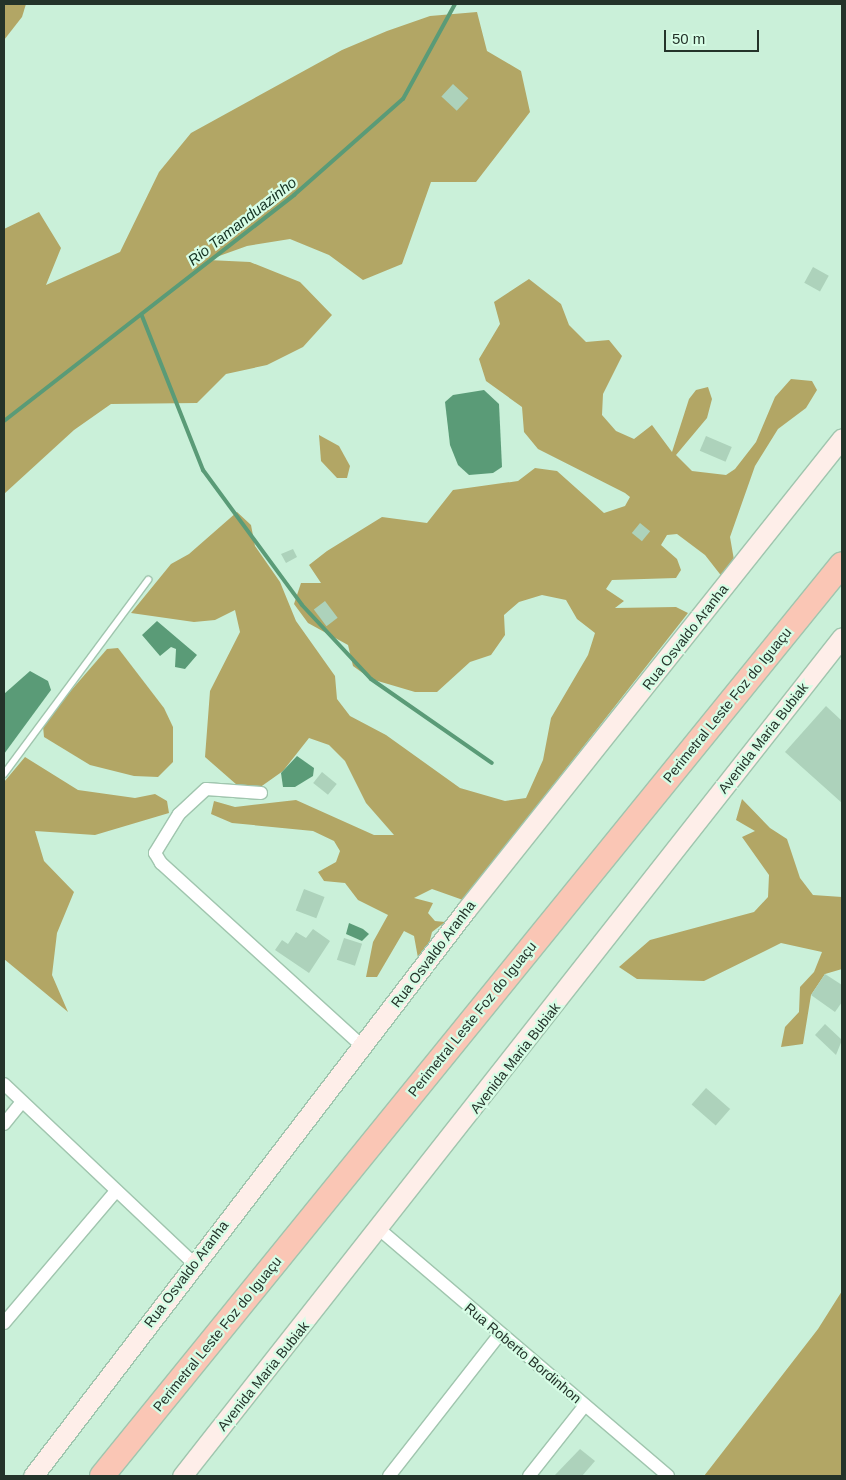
<!DOCTYPE html>
<html>
<head>
<meta charset="utf-8">
<style>
	body { margin:0 }
	#map { position:relative; width:846px; height:1480px; overflow:hidden; background:#caf0d9; font-family:Helvetica,sans-serif }
	div>[style] { position:absolute }
	[style*='--x'] { left:calc(var(--x)*1px); top:calc(var(--y)*1px); width:calc(var(--w)*1px); rotate:calc(var(--a)*1deg) }
	.forest>* { inset:0; background:#b2a665 }
	.water>* { inset:0; background:#5a9b77 }
	.stream>* { height:4px; margin:-2px; padding:0 2px; transform-origin:2px; border-radius:2px; background:#5a9b77 }
	.building>* { inset:0; background:#add2bb; transform-origin:0 0 }
	.roads { filter:drop-shadow(1px 0 #a0c5ae) drop-shadow(-1px 0 #a0c5ae) drop-shadow(0 1px #a0c5ae) drop-shadow(0 -1px #a0c5ae) }
	.lane>* { height:6px; margin:-3px; padding:0 3px; transform-origin:3px; border-radius:3px; background:#fff }
	.street>* { height:12px; margin:-6px; padding:0 6px; transform-origin:6px; border-radius:6px; background:#fff }
	.secondary>* { height:19px; margin:-9.5px; padding:0 9.5px; transform-origin:9.5px; border-radius:9.5px; background:#feeee9 }
	.highway>* { height:24px; margin:-12px; padding:0 12px; transform-origin:12px; border-radius:12px; background:#fac6b5 }
	span { translate:-50% -50%; white-space:nowrap; text-align:center; line-height:1.15; -webkit-text-stroke:4.5px #d7fde6; paint-order:stroke }
	.street-label { font-size:14px; color:#24332a }
	.water-label { font-size:15px; color:#133021; font-style:italic }
	.frame { position:absolute; inset:0; border:5px solid #24332a; pointer-events:none }
	.scale { position:absolute; left:664px; top:30px; width:95px; height:22px; box-sizing:border-box; border:2px solid #24332a; border-top:0; padding-left:6px; font-size:15px; line-height:18px; white-space:nowrap; color:#24332a; -webkit-text-stroke:4px #d7fde6; paint-order:stroke }
</style>
</head>
<body>
<div id="map">
	<div class="forest">
		<i style="clip-path:polygon(4px 4px,26px 4px,22px 17px,4px 40px)"></i>
		<i style="clip-path:polygon(477px 12px,487px 51px,521px 71px,530px 112px,476px 182px,431px 182px,402px 264px,363px 280px,329px 255px,290px 239px,247px 246px,208px 260px,250px 262px,300px 282px,332px 315px,303px 347px,267px 365px,226px 374px,197px 403px,111px 404px,74px 430px,4px 494px,4px 229px,39px 212px,61px 248px,46px 285px,120px 252px,159px 172px,191px 133px,342px 50px,387px 31px,430px 16px)"></i>
		<i style="clip-path:polygon(529px 279px,561px 304px,569px 325px,586px 342px,609px 340px,622px 356px,603px 394px,602px 415px,616px 431px,634px 439px,652px 425px,672px 452px,689px 399px,696px 390px,708px 387px,712px 399px,707px 418px,676px 455px,692px 471px,726px 475px,735px 469px,756px 442px,775px 397px,791px 379px,812px 381px,817px 390px,806px 408px,778px 429px,755px 466px,730px 537px,734px 560px,723px 578px,705px 555px,677px 534px,667px 535px,661px 545px,677px 559px,681px 570px,676px 578px,612px 580px,606px 589px,624px 601px,615px 608px,676px 607px,688px 613px,463px 900px,432px 889px,414px 898px,433px 903px,428px 913px,435px 921px,445px 922px,432px 932px,427px 952px,418px 958px,414px 936px,404px 931px,377px 977px,366px 977px,373px 942px,388px 915px,358px 900px,345px 883px,324px 881px,318px 872px,336px 862px,340px 851px,334px 841px,313px 831px,232px 823px,211px 814px,214px 801px,235px 807px,296px 800px,374px 835px,394px 835px,366px 803px,345px 761px,329px 745px,309px 738px,283px 771px,259px 788px,237px 785px,205px 757px,210px 691px,240px 632px,235px 610px,215px 620px,194px 622px,131px 613px,171px 564px,189px 554px,237px 512px,251px 525px,255px 546px,280px 582px,296px 621px,335px 676px,337px 699px,350px 716px,386px 735px,460px 788px,505px 801px,526px 798px,543px 760px,551px 718px,588px 655px,595px 633px,577px 619px,566px 600px,542px 595px,519px 602px,504px 615px,505px 635px,491px 655px,470px 662px,437px 692px,415px 692px,371px 679px,353px 666px,348px 645px,308px 623px,294px 604px,301px 583px,321px 583px,309px 565px,327px 551px,382px 517px,427px 523px,453px 490px,518px 481px,535px 468px,557px 471px,604px 513px,625px 506px,630px 497px,625px 493px,538px 449px,524px 432px,522px 407px,486px 381px,479px 359px,500px 324px,494px 302px)"></i>
		<i style="clip-path:polygon(319px 435px,339px 446px,350px 466px,347px 478px,337px 478px,321px 461px)"></i>
		<i style="clip-path:polygon(118px 648px,164px 708px,173px 727px,173px 762px,158px 777px,134px 776px,90px 765px,44px 737px,43px 726px,55px 709px,107px 649px)"></i>
		<i style="clip-path:polygon(25px 757px,78px 790px,135px 798px,155px 794px,167px 801px,169px 813px,95px 835px,35px 831px,44px 861px,74px 892px,57px 933px,52px 975px,68px 1012px,4px 959px,4px 782px)"></i>
		<i style="clip-path:polygon(742px 799px,770px 828px,787px 839px,800px 878px,813px 895px,842px 897px,842px 969px,825px 974px,811px 995px,803px 1044px,781px 1047px,785px 1027px,799px 1012px,800px 987px,814px 972px,822px 952px,781px 943px,704px 981px,637px 979px,619px 967px,650px 940px,754px 912px,768px 897px,769px 875px,742px 837px,755px 831px,736px 820px)"></i>
		<i style="clip-path:polygon(842px 1291px,842px 1476px,704px 1476px,818px 1329px)"></i>
	</div>
	<div class="water">
		<i style="clip-path:polygon(484px 390px,499px 404px,502px 467px,493px 473px,469px 475px,458px 465px,450px 445px,445px 402px,453px 395px)"></i>
		<i style="clip-path:polygon(157px 621px,197px 655px,185px 669px,175px 667px,176px 649px,171px 647px,160px 656px,142px 635px)"></i>
		<i style="clip-path:polygon(30px 671px,48px 681px,51px 690px,4px 754px,4px 694px)"></i>
		<i style="clip-path:polygon(297px 756px,314px 768px,313px 776px,295px 787px,283px 787px,281px 773px)"></i>
		<i style="clip-path:polygon(349px 923px,363px 929px,369px 934px,362px 941px,346px 934px)"></i>
	</div>
	<div class="stream">
		<i style="--x:142;--y:316;--w:166;--a:68.4"></i>
		<i style="--x:203;--y:470;--w:167;--a:53.7"></i>
		<i style="--x:302;--y:605;--w:101;--a:47"></i>
		<i style="--x:371;--y:679;--w:147;--a:34.8"></i>
		<i style="--x:4;--y:421;--w:368;--a:-37.9"></i>
		<i style="--x:294;--y:195;--w:145;--a:-41.4"></i>
		<i style="--x:403;--y:99;--w:108;--a:-61.3"></i>
	</div>
	<div class="building">
		<i style="left:453px;top:84px;width:21px;height:17px;rotate:43deg"></i>
		<i style="left:813px;top:267px;width:18px;height:18px;rotate:29deg"></i>
		<i style="left:706px;top:436px;width:28px;height:16px;rotate:23deg"></i>
		<i style="left:640px;top:523px;width:13px;height:13px;rotate:39deg"></i>
		<i style="clip-path:polygon(293px 549px,297px 557px,286px 563px,281px 554px)"></i>
		<i style="left:325px;top:601px;width:21px;height:14px;rotate:53deg"></i>
		<i style="clip-path:polygon(826px 706px,842px 721px,842px 803px,785px 752px)"></i>
		<i style="left:322px;top:772px;width:19px;height:14px;rotate:39deg"></i>
		<i style="left:304px;top:889px;width:22px;height:23px;rotate:21deg"></i>
		<i style="clip-path:polygon(313px 929px,330px 941px,309px 973px,275px 950px,282px 940px,288px 944px,296px 932px,306px 938px)"></i>
		<i style="left:344px;top:938px;width:19px;height:23px;rotate:18deg"></i>
		<i style="clip-path:polygon(825px 974px,842px 985px,842px 1002px,835px 1012px,811px 995px)"></i>
		<i style="clip-path:polygon(825px 1024px,842px 1040px,836px 1055px,815px 1035px)"></i>
		<i style="left:706px;top:1088px;width:32px;height:22px;rotate:41deg"></i>
		<i style="clip-path:polygon(580px 1449px,595px 1461px,582px 1476px,554px 1476px)"></i>
	</div>
	<div class="roads">
		<div class="lane">
			<i style="--x:4;--y:774;--w:242;--a:-53.4"></i>
		</div>
		<div class="street">
			<i style="--x:261;--y:793;--w:55;--a:-175.8"></i>
			<i style="--x:206;--y:789;--w:37;--a:137"></i>
			<i style="--x:179;--y:814;--w:46;--a:121.6"></i>
			<i style="--x:155;--y:853;--w:12;--a:59"></i>
			<i style="--x:161;--y:863;--w:273;--a:42.3"></i>
			<i style="--x:4;--y:1084;--w:259;--a:43.4"></i>
			<i style="--x:4;--y:1124;--w:28;--a:-51"></i>
			<i style="--x:379;--y:1229;--w:380;--a:40.5"></i>
			<i style="--x:4;--y:1323;--w:173;--a:-49.7"></i>
			<i style="--x:389;--y:1476;--w:180;--a:-52"></i>
			<i style="--x:529;--y:1476;--w:90;--a:-51.7"></i>
		</div>
		<div class="secondary">
			<i style="--x:33;--y:1476;--w:713;--a:-52.58"></i>
			<i style="--x:466;--y:910;--w:603;--a:-51.46"></i>
			<i style="--x:182;--y:1476;--w:1067;--a:-51.81"></i>
		</div>
		<div class="highway">
			<i style="--x:102;--y:1476;--w:1174;--a:-50.94"></i>
		</div>
	</div>
	<div class="street-label">
		<span style="left:685px;top:637px;rotate:-52deg">Rua Osvaldo Aranha</span>
		<span style="left:727px;top:705px;rotate:-51deg">Perimetral Leste Foz do Iguaçu</span>
		<span style="left:763px;top:738px;rotate:-52deg">Avenida Maria Bubiak</span>
		<span style="left:433px;top:954px;rotate:-53deg">Rua Osvaldo Aranha</span>
		<span style="left:472px;top:1019px;rotate:-51deg">Perimetral Leste Foz do Iguaçu</span>
		<span style="left:515px;top:1058px;rotate:-52deg">Avenida Maria Bubiak</span>
		<span style="left:186px;top:1274px;rotate:-53deg">Rua Osvaldo Aranha</span>
		<span style="left:217px;top:1334px;rotate:-51deg">Perimetral Leste Foz do Iguaçu</span>
		<span style="left:523px;top:1353px;rotate:40deg">Rua Roberto Bordinhon</span>
		<span style="left:263px;top:1376px;rotate:-51deg">Avenida Maria Bubiak</span>
	</div>
	<div class="water-label">
		<span style="left:242px;top:221px;rotate:-38deg">Rio Tamanduazinho</span>
	</div>
	<div class="frame"></div>
	<div class="scale">50 m</div>
</div>
</body>
</html>
